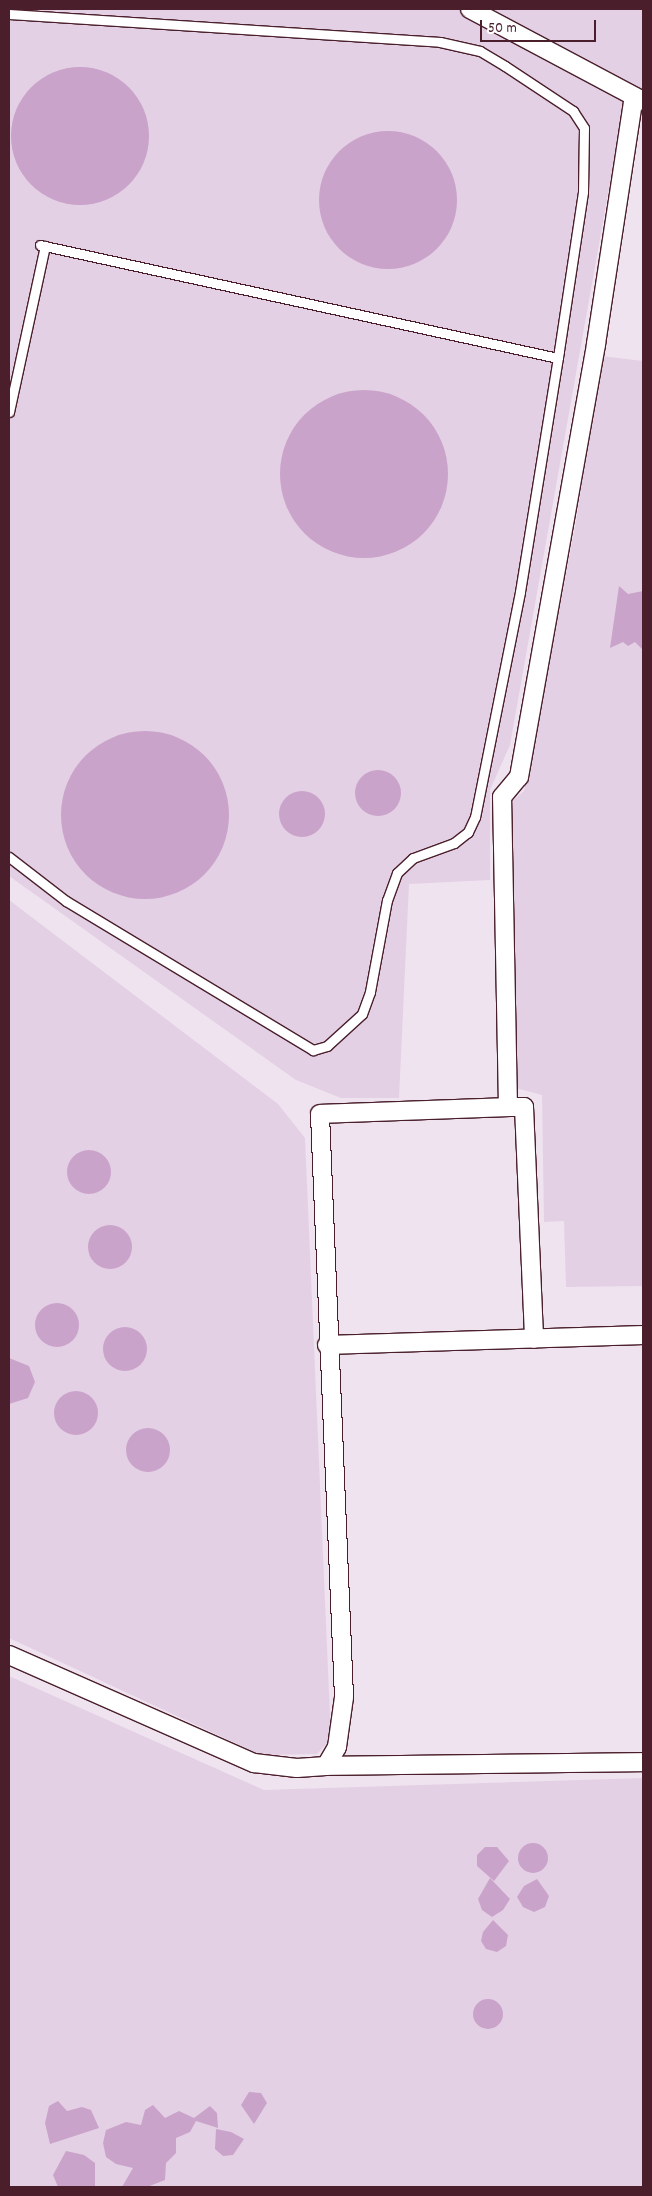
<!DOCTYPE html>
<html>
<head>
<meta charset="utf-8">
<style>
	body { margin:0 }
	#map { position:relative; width:652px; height:2196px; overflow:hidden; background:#efe3ef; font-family:Dekko,sans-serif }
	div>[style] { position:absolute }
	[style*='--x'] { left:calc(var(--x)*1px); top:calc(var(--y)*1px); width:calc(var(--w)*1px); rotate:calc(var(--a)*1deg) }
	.built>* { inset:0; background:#e4d0e4 }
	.building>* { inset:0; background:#caa3ca }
	.round { border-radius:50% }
	.roads { filter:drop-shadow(1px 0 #4a1f2b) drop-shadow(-1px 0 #4a1f2b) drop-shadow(0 1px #4a1f2b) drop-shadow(0 -1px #4a1f2b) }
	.service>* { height:9px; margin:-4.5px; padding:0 4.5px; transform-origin:4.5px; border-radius:4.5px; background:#fff }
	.minor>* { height:18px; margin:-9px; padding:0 9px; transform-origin:9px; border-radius:9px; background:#fff }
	span { translate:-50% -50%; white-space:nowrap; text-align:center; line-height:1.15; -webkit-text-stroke:4.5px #fff; paint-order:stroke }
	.frame { position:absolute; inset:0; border:10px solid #4a1f2b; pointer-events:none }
	.scale { position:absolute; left:480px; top:20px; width:116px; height:22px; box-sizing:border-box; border:2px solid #4a1f2b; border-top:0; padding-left:6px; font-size:15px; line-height:18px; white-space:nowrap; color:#4a1f2b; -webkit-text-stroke:4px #fff; paint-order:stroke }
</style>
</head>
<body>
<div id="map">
	<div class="built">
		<i style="clip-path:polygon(9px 9px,643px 9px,643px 101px,623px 109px,510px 745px,490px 790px,490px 880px,409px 884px,399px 1098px,341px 1098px,296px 1080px,9px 876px)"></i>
		<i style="clip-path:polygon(601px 356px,643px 361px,643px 1286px,566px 1287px,564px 1221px,544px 1222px,542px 1095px,516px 1088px,511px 802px,524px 791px,576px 522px)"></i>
		<i style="clip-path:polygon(9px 900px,278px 1104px,305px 1138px,331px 1739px,317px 1754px,261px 1755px,9px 1638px)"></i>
		<i style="clip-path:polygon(9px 1676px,264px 1790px,643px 1778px,643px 2187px,9px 2187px)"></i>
	</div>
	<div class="building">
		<i class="round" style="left:11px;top:67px;width:138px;height:138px"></i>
		<i class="round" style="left:319px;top:131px;width:138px;height:138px"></i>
		<i class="round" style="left:280px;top:390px;width:168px;height:168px"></i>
		<i style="clip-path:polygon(619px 586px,628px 594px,643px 591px,643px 650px,635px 642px,628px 646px,623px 642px,610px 648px)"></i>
		<i class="round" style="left:61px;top:731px;width:168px;height:168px"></i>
		<i class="round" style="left:355px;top:770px;width:46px;height:46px"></i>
		<i class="round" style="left:279px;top:791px;width:46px;height:46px"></i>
		<i class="round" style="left:67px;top:1150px;width:44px;height:44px"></i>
		<i class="round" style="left:88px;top:1225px;width:44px;height:44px"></i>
		<i class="round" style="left:35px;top:1303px;width:44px;height:44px"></i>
		<i class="round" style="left:103px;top:1327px;width:44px;height:44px"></i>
		<i style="clip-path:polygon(9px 1358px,29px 1366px,35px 1382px,28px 1398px,9px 1404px)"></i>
		<i class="round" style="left:54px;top:1391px;width:44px;height:44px"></i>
		<i class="round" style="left:126px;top:1428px;width:44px;height:44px"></i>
		<i class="round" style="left:518px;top:1843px;width:30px;height:30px"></i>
		<i style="clip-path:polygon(485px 1847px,497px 1847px,509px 1861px,494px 1881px,477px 1866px,477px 1855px)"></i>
		<i style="clip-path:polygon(490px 1878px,510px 1899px,503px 1910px,492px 1917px,482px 1910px,478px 1899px)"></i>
		<i style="clip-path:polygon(537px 1879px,549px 1896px,545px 1907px,534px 1912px,523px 1907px,517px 1897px,524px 1886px)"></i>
		<i style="clip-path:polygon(493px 1920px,508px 1935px,506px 1946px,497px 1952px,486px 1949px,481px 1941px,483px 1932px)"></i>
		<i class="round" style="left:473px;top:1999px;width:30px;height:30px"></i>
		<i style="clip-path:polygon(249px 2092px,261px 2093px,267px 2103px,254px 2124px,241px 2105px)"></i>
		<i style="clip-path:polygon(58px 2101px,67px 2111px,82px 2107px,91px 2110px,99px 2128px,50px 2144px,45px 2123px,49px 2106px)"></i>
		<i style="clip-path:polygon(153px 2105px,165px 2118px,179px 2111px,194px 2118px,210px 2106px,217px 2113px,218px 2128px,196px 2121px,190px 2132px,176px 2138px,176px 2153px,166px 2163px,165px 2180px,147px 2187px,122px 2187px,133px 2168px,116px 2164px,106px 2157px,103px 2143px,106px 2130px,126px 2122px,141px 2125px,145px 2110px)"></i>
		<i style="clip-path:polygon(216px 2129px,231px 2132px,244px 2139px,233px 2155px,223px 2156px,215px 2149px)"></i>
		<i style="clip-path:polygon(66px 2151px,84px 2155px,95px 2163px,95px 2187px,58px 2187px,53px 2175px)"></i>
	</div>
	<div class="roads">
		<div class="service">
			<i style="--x:9;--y:14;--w:432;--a:3.7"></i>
			<i style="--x:440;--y:42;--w:41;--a:12.7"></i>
			<i style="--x:480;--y:51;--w:29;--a:31"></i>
			<i style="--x:505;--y:66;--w:82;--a:33.5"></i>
			<i style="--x:573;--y:111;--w:20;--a:57"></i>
			<i style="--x:584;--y:128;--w:64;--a:90.9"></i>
			<i style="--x:583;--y:192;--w:161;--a:98.6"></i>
			<i style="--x:559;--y:351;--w:244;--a:99.2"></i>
			<i style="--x:520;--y:592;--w:229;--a:101.3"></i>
			<i style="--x:475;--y:817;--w:17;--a:115"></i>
			<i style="--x:468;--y:832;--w:18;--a:142"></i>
			<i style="--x:454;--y:843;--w:44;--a:159.9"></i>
			<i style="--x:413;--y:858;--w:22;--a:137"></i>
			<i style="--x:397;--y:873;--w:29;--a:110"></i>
			<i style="--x:387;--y:900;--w:94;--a:100.5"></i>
			<i style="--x:370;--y:992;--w:23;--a:110"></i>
			<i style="--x:362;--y:1014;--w:47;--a:137.6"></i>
			<i style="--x:327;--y:1046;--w:15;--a:164"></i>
			<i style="--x:313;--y:1050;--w:288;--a:-148.9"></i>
			<i style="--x:66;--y:901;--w:72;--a:-142.3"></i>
			<i style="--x:40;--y:245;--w:530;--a:12.31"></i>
			<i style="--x:9;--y:412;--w:170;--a:-77.8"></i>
		</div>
		<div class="minor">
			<i style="--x:470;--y:9;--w:196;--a:28"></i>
			<i style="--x:508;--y:1107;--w:16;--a:0"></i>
			<i style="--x:524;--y:1107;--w:232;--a:87.5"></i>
			<i style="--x:327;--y:1345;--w:316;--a:-1.8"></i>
			<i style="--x:9;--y:1655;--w:268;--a:23.8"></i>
			<i style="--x:254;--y:1763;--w:43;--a:6.6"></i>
			<i style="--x:297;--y:1768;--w:29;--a:-4"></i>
			<i style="--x:326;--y:1766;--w:22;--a:-60"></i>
			<i style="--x:337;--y:1747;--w:50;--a:-82"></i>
			<i style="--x:344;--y:1697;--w:583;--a:-92.36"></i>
			<i style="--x:320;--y:1114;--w:188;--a:-2.1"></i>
			<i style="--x:508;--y:1107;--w:310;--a:-91.1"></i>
			<i style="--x:502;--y:797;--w:26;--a:-50"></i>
			<i style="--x:519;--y:777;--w:440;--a:-79.9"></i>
			<i style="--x:596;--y:344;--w:250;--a:-81.3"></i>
			<i style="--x:326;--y:1766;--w:317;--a:-0.7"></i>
		</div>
	</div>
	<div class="frame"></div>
	<div class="scale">50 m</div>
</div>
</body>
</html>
